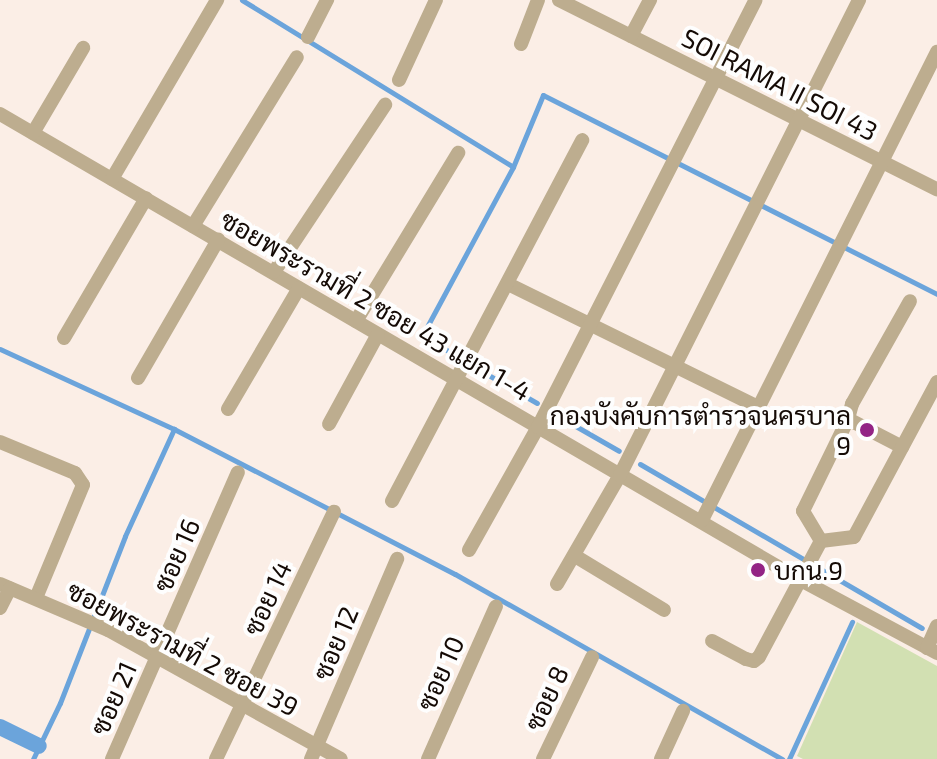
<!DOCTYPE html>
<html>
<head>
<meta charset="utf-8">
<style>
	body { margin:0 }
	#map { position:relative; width:937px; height:759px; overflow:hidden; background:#fbeee6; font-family:"Exo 2",Sarabun,sans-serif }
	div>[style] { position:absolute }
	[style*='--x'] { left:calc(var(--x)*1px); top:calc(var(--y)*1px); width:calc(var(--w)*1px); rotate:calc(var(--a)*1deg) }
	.green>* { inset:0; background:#d2e0b2 }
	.stream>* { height:5px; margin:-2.5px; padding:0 2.5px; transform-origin:2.5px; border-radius:2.5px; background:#6ba4db }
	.canal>* { height:16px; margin:-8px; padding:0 8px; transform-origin:8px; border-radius:8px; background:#6ba4db }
	.street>* { height:14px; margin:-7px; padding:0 7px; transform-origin:7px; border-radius:7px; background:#bdad8f }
	.dots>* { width:22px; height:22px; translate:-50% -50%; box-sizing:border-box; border:4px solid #fefefe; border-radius:50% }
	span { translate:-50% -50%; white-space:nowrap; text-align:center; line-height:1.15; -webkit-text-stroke:8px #fefefe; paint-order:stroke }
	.street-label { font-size:26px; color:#140a05 }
	.poi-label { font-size:26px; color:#140a05 }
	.right { translate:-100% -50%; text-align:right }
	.left { translate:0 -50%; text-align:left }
</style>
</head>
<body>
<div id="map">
	<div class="green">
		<i style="clip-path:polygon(857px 622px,937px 666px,937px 759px,803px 759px,797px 756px)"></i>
	</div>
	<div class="stream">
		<i style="--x:242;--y:0;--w:318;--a:31.6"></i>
		<i style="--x:0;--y:349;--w:192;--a:24.7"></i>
		<i style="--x:174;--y:429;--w:316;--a:27.3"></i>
		<i style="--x:455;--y:574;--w:376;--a:29.5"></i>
		<i style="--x:457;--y:356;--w:40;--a:-150.3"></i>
		<i style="--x:422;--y:336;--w:192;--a:-61.7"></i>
		<i style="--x:513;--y:167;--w:78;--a:-67.4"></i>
		<i style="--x:543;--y:95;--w:441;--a:26.8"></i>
		<i style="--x:478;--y:369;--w:68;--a:30"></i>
		<i style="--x:558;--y:416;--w:70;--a:29.8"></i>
		<i style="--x:640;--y:464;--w:326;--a:30.2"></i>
		<i style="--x:33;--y:759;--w:62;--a:-64.3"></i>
		<i style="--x:60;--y:703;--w:179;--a:-68.7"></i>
		<i style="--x:125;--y:536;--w:118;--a:-65.4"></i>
		<i style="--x:789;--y:759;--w:151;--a:-65.3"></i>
	</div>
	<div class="canal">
		<i style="--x:0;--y:727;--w:43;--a:26"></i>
	</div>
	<div class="street">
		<i style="--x:559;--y:0;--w:423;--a:26.6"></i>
		<i style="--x:631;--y:36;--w:41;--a:-62.2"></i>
		<i style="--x:308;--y:37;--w:42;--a:-62.8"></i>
		<i style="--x:521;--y:44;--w:47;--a:-68.9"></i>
		<i style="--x:399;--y:80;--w:88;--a:-65.2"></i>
		<i style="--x:0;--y:114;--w:924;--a:30.2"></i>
		<i style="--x:799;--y:579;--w:157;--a:28.2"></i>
		<i style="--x:33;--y:133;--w:99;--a:-59.5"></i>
		<i style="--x:112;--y:179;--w:208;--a:-59.6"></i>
		<i style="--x:193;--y:226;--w:198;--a:-58.4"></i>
		<i style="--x:274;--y:272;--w:201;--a:-56.4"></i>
		<i style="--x:508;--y:284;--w:281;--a:26.2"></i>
		<i style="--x:356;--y:321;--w:197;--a:-58.7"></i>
		<i style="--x:64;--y:338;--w:162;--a:-59.6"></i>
		<i style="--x:138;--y:378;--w:160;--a:-59.9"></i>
		<i style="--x:228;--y:409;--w:140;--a:-59.6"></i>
		<i style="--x:848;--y:419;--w:61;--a:27.4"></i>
		<i style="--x:329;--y:424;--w:102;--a:-61.4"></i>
		<i style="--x:0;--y:442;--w:81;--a:22.5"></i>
		<i style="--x:75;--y:473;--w:14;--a:56"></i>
		<i style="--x:83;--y:485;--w:122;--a:112.6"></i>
		<i style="--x:392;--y:501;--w:408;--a:-62.2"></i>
		<i style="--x:702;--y:520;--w:524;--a:-63.34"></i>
		<i style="--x:821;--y:541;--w:33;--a:-7"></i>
		<i style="--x:854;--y:537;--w:176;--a:-61.8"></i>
		<i style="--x:469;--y:550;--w:141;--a:-60.7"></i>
		<i style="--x:538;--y:427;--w:479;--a:-63"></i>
		<i style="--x:575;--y:556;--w:104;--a:31.2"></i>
		<i style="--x:0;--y:584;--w:117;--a:23.1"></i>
		<i style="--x:108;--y:630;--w:266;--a:29"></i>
		<i style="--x:557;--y:584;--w:126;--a:-60"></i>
		<i style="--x:620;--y:475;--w:532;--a:-63.29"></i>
		<i style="--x:0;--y:608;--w:22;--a:-63"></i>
		<i style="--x:712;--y:641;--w:38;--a:28"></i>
		<i style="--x:746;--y:659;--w:8;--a:14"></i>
		<i style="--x:754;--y:661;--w:6;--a:-39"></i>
		<i style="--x:759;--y:657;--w:132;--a:-61.9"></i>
		<i style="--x:821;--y:541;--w:35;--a:-121"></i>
		<i style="--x:803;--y:511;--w:102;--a:-63.9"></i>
		<i style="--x:848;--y:419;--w:16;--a:-75"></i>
		<i style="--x:852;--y:404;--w:118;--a:-60.6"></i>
		<i style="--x:927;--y:648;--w:24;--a:-66"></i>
		<i style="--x:112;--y:759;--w:313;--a:-66.3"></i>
		<i style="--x:216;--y:759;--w:274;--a:-64.5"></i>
		<i style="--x:311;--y:759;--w:218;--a:-66.7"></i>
		<i style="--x:428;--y:759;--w:167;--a:-66"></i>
		<i style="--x:543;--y:759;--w:113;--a:-64.3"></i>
		<i style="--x:661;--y:759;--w:53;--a:-65.4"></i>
	</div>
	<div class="dots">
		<i style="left:867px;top:430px;background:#932485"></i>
		<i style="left:758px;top:570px;background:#932485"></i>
	</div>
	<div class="street-label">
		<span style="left:780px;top:84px;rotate:27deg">SOI RAMA II SOI 43</span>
		<span style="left:376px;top:305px;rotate:30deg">ซอยพระรามที่ 2 ซอย 43 แยก 1-4</span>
		<span style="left:176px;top:555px;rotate:-66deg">ซอย 16</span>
		<span style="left:267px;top:598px;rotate:-65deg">ซอย 14</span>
		<span style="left:335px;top:643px;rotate:-67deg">ซอย 12</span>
		<span style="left:183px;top:648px;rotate:28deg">ซอยพระรามที่ 2 ซอย 39</span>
		<span style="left:440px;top:673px;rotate:-66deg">ซอย 10</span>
		<span style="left:113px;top:698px;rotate:-66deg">ซอย 21</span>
		<span style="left:546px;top:698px;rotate:-65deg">ซอย 8</span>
	</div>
	<div class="poi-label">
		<span class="right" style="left:851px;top:430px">กองบังคับการตำรวจนครบาล<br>9</span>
		<span class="left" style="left:774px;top:570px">บกน.9</span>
	</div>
</div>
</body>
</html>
